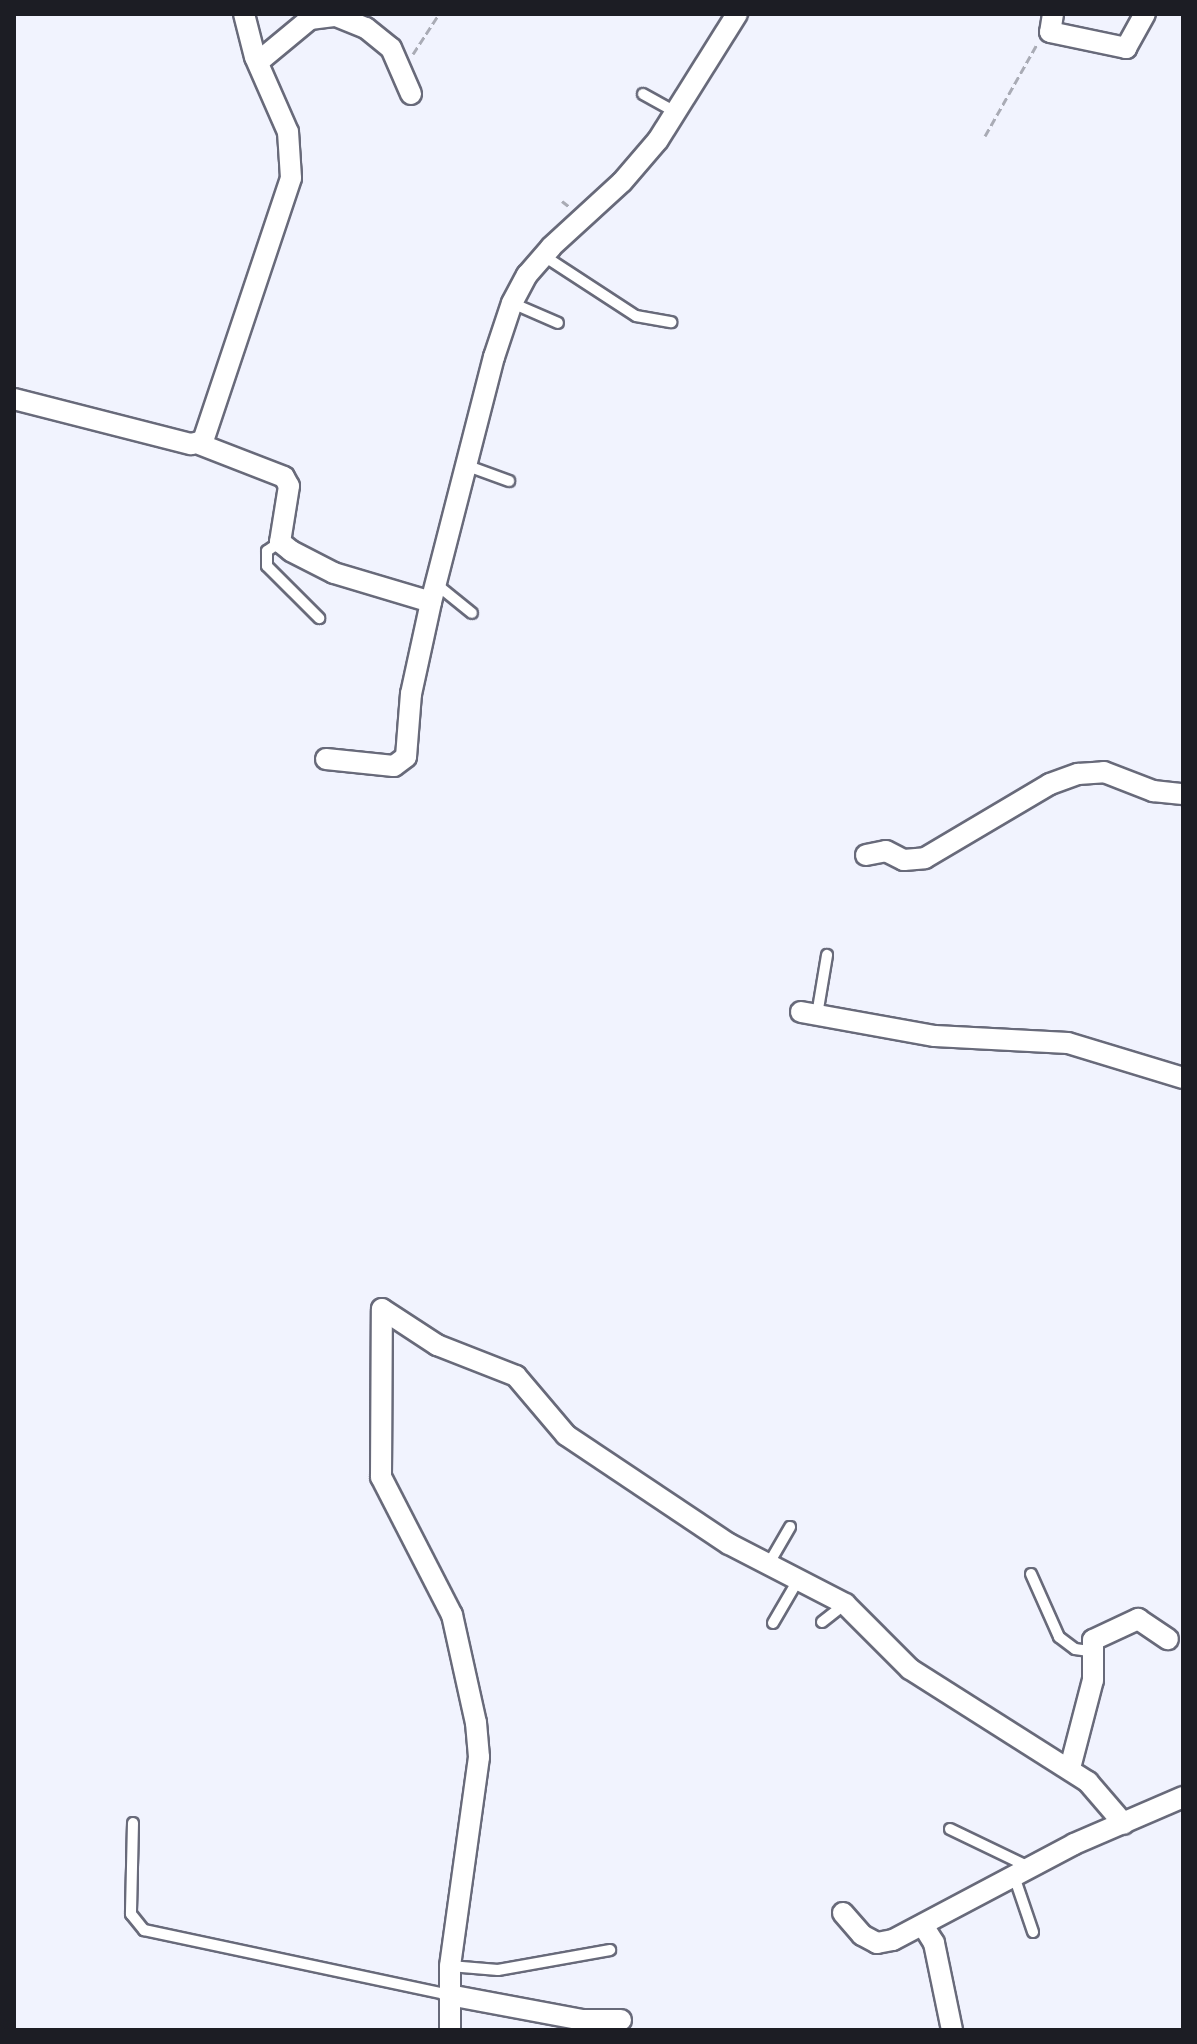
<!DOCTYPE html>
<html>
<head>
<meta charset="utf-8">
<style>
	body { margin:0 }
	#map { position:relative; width:1197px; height:2044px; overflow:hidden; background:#f1f3fe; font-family:Quicksand,sans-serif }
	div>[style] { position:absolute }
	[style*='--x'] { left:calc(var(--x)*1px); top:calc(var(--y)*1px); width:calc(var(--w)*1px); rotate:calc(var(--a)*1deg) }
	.path>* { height:3px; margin-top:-1.5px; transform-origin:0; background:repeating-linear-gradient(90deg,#a9abb5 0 8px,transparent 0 12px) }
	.roads { filter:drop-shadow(2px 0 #686a7a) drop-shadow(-2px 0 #686a7a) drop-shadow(0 2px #686a7a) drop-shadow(0 -2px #686a7a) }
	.service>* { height:10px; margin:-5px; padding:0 5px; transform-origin:5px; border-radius:5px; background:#fff }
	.minor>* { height:20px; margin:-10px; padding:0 10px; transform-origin:10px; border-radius:10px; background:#fff }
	span { translate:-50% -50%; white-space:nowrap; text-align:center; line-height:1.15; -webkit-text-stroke:8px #fff; paint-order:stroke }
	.frame { position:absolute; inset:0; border:16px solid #1c1d24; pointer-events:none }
</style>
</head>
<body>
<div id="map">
	<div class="path">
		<i style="--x:413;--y:54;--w:48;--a:-57"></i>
		<i style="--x:985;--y:136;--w:106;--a:-60.5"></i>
		<i style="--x:562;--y:201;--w:11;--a:38"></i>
	</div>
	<div class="roads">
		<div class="service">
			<i style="--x:643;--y:94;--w:37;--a:29"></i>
			<i style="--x:544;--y:256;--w:110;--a:33.1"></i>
			<i style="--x:636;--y:316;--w:36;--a:10"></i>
			<i style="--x:512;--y:303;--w:50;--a:23.5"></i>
			<i style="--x:465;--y:465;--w:47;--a:20"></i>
			<i style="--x:280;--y:542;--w:16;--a:145"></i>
			<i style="--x:267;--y:551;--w:15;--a:90"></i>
			<i style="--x:267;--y:566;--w:74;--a:45"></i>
			<i style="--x:436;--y:584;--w:46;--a:38.9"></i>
			<i style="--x:817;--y:1015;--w:61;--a:-80.5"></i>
			<i style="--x:768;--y:1565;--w:44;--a:-59.9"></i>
			<i style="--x:1031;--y:1574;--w:69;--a:66"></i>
			<i style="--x:1059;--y:1637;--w:20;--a:37"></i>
			<i style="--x:1075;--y:1649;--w:14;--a:8"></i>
			<i style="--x:822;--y:1622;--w:29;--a:-38"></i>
			<i style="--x:773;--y:1623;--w:48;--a:-59.7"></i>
			<i style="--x:133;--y:1823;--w:91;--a:91.3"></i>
			<i style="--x:131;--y:1914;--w:21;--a:51"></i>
			<i style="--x:144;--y:1930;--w:312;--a:12"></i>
			<i style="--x:950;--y:1829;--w:90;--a:25.7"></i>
			<i style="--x:1015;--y:1879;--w:56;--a:71.2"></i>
			<i style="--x:450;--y:1966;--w:48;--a:4.8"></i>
			<i style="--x:498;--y:1970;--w:114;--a:-10.1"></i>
		</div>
		<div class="minor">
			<i style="--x:1053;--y:14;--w:18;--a:99"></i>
			<i style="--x:1050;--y:32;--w:78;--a:11.9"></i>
			<i style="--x:1126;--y:48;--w:39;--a:-61"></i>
			<i style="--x:258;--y:62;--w:67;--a:-39.6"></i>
			<i style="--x:310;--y:19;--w:26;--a:-7"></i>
			<i style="--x:336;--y:16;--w:32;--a:22"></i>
			<i style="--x:366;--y:28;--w:32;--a:39"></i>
			<i style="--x:391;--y:48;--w:50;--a:66.5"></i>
			<i style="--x:14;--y:399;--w:183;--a:14.3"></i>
			<i style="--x:191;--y:444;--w:12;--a:-14"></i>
			<i style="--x:203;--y:441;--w:277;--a:-71.5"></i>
			<i style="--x:291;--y:178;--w:46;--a:-93.7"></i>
			<i style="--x:288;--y:132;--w:82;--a:-113.7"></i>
			<i style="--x:255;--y:57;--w:44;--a:-104.3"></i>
			<i style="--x:199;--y:444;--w:91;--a:21.2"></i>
			<i style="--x:284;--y:477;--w:10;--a:61"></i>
			<i style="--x:289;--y:486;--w:57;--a:99.1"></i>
			<i style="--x:280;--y:542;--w:14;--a:39"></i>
			<i style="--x:291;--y:551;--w:48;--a:27.1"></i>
			<i style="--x:334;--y:573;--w:101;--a:16.6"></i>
			<i style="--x:326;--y:759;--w:68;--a:5.9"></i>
			<i style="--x:394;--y:766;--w:15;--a:-37"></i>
			<i style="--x:406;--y:757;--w:63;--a:-85.5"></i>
			<i style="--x:411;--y:694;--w:94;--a:-77.7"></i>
			<i style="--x:431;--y:602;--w:253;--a:-75.6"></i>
			<i style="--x:494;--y:357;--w:57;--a:-71.6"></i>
			<i style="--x:512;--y:303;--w:32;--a:-62"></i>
			<i style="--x:527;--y:275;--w:37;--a:-49"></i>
			<i style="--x:551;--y:247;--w:96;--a:-42.5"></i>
			<i style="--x:622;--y:182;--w:55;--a:-49.4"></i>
			<i style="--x:658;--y:140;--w:149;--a:-57.9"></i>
			<i style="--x:866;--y:855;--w:20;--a:-11"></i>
			<i style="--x:886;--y:851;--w:20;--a:27"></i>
			<i style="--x:904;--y:860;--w:21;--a:-5"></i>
			<i style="--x:925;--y:858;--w:145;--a:-30.6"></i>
			<i style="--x:1050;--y:784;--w:30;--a:-20"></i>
			<i style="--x:1078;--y:774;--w:26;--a:-4"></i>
			<i style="--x:1104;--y:772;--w:53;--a:21.2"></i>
			<i style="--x:1153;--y:791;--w:30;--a:6"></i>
			<i style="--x:801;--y:1012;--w:136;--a:10.2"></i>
			<i style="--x:935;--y:1036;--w:133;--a:3"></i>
			<i style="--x:1068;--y:1043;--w:120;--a:16.9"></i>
			<i style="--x:1070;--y:1768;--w:91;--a:-75.4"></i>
			<i style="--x:1093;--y:1680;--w:40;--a:-90"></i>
			<i style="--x:1093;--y:1640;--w:50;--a:-25"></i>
			<i style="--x:1138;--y:1619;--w:36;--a:34"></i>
			<i style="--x:843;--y:1913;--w:29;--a:49"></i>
			<i style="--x:862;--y:1935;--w:17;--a:28"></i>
			<i style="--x:877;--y:1943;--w:16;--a:-11"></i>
			<i style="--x:893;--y:1940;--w:205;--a:-27.9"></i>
			<i style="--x:1074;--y:1844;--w:119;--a:-23.3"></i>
			<i style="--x:924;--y:1927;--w:19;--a:58"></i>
			<i style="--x:934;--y:1943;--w:89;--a:78.3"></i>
			<i style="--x:449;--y:1995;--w:136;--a:10.6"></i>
			<i style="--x:583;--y:2020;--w:38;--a:0"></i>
			<i style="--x:450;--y:2030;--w:64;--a:-90"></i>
			<i style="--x:450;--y:1966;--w:211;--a:-82.1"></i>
			<i style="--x:479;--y:1757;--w:34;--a:-95"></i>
			<i style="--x:476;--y:1723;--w:111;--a:-102.5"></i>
			<i style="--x:452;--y:1615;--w:155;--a:-117.2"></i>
			<i style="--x:381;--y:1477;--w:168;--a:-89.7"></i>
			<i style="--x:382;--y:1309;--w:66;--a:33.2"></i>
			<i style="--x:437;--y:1345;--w:85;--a:21.4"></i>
			<i style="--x:516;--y:1376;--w:77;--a:49.7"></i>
			<i style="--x:566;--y:1435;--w:196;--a:33.8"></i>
			<i style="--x:729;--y:1544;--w:131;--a:27.3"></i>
			<i style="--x:845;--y:1604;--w:92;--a:45"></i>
			<i style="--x:910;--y:1669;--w:211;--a:32.4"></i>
			<i style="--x:1088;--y:1782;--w:55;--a:49.4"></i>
		</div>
	</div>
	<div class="frame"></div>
</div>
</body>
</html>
